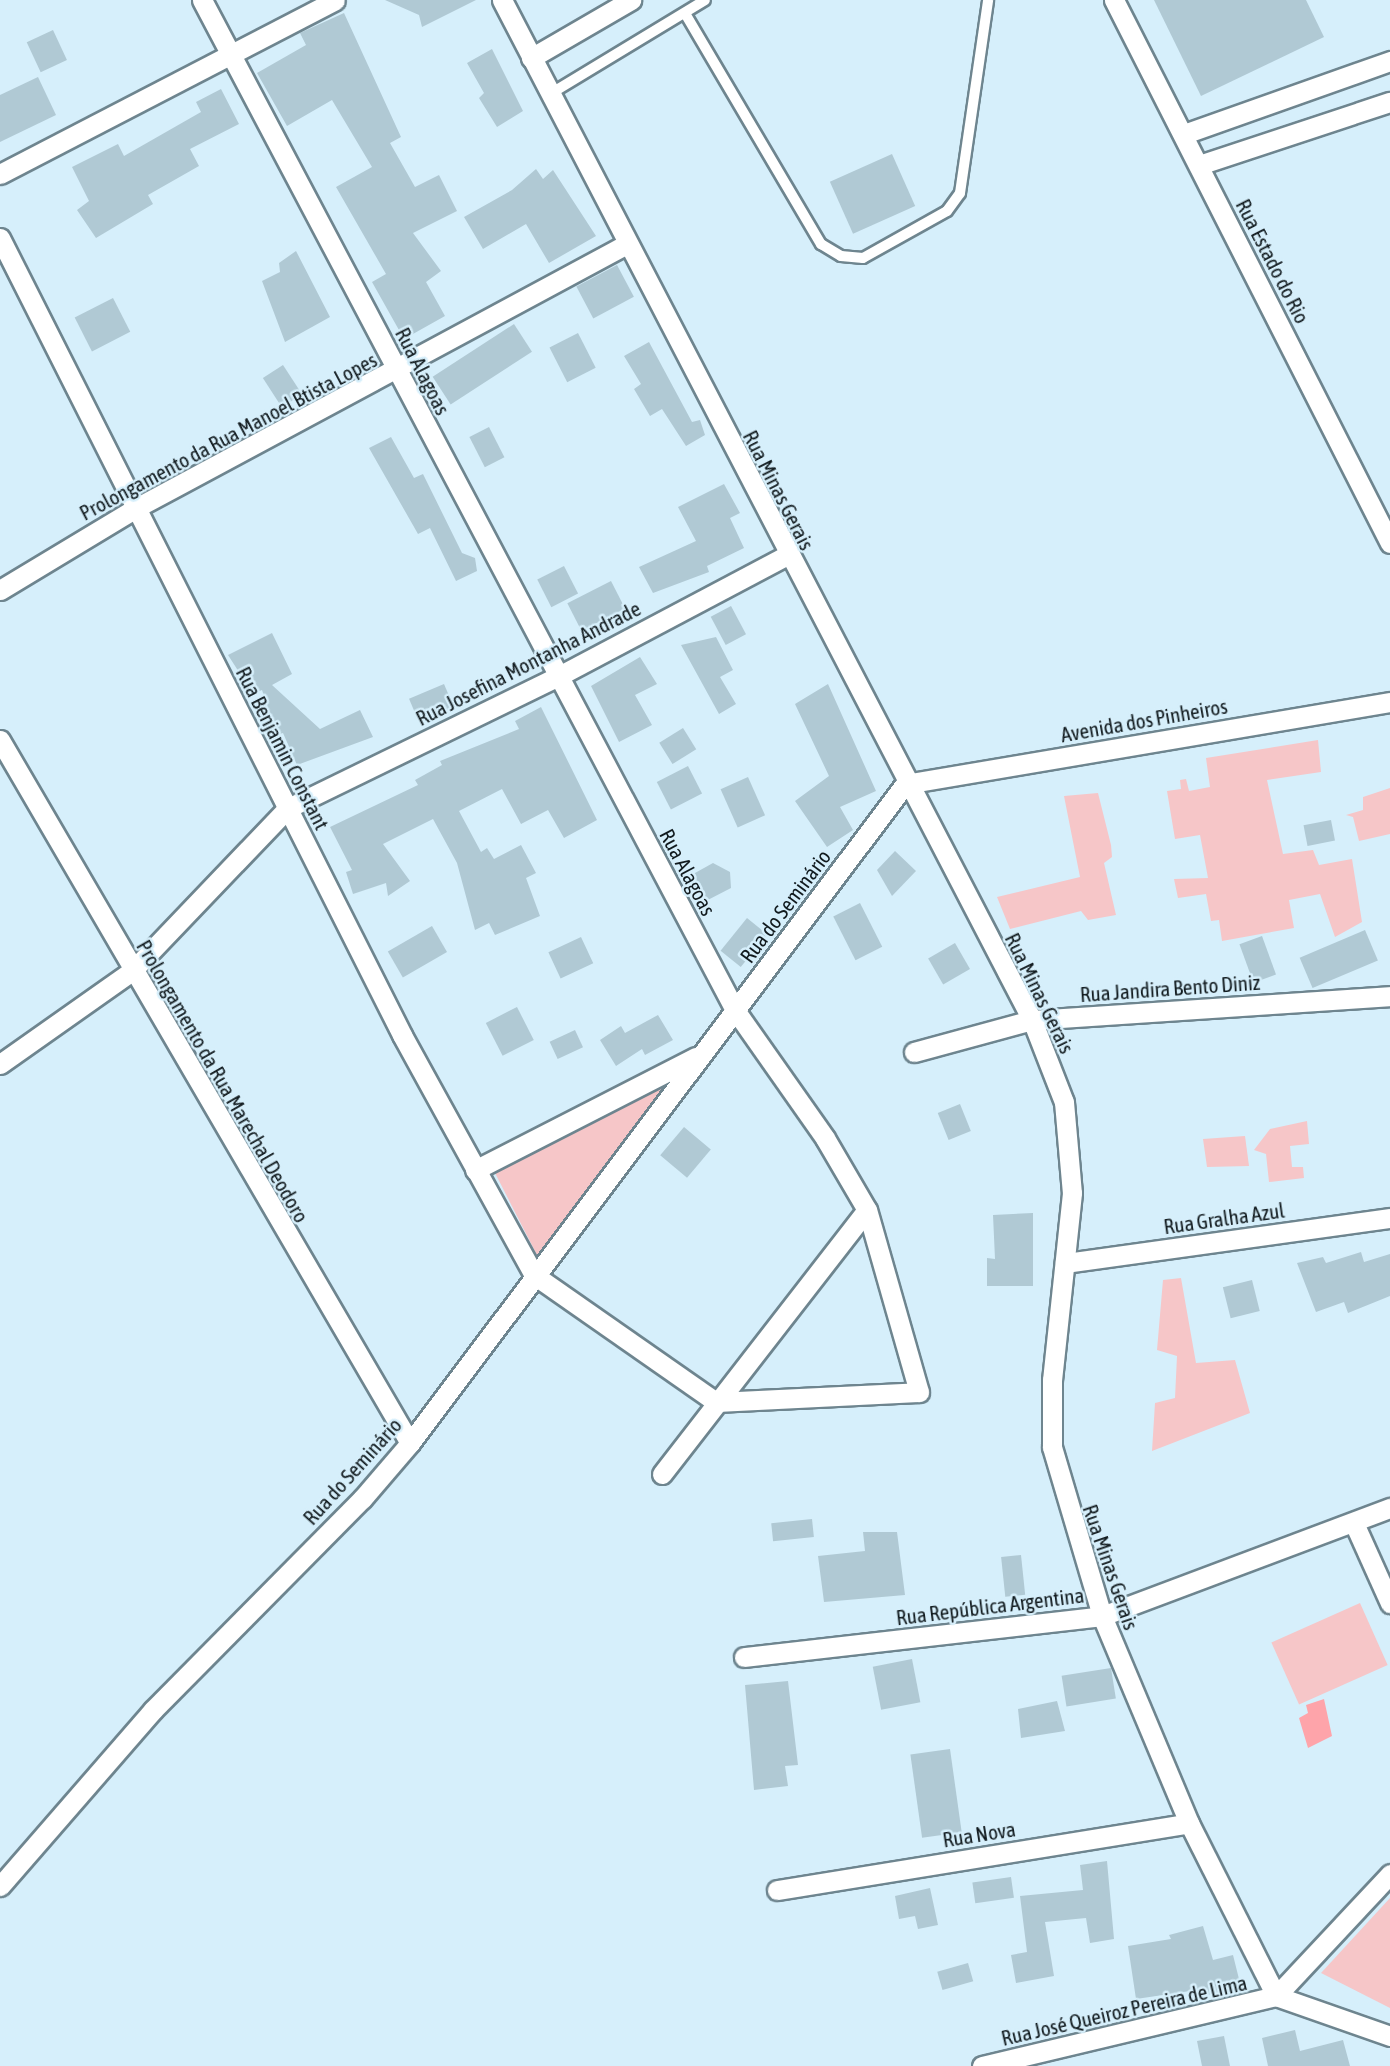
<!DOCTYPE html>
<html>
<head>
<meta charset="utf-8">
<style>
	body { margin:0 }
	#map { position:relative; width:1390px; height:2066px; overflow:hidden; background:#d6effb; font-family:"Asap Condensed",sans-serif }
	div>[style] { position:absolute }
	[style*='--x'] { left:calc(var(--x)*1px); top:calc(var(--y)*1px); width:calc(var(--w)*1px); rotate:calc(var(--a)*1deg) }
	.green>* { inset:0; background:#f6c6c8; transform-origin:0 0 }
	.water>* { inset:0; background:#fea4aa }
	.building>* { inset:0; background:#b0c9d4; transform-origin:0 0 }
	.roads { filter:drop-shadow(2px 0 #6e858f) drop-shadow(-2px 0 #6e858f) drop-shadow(0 2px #6e858f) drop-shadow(0 -2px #6e858f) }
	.service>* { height:10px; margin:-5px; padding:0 5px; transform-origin:5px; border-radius:5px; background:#fff }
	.minor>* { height:19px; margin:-9.5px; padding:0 9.5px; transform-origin:9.5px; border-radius:9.5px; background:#fff }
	span { translate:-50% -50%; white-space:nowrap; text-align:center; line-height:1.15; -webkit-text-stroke:5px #d6effb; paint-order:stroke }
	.street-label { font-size:21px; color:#111a1e }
</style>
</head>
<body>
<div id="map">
	<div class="green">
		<i style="clip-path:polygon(1318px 740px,1321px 772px,1267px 780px,1283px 854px,1313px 850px,1319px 865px,1352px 859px,1362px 922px,1335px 937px,1320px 894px,1289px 900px,1294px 928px,1222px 941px,1219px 920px,1211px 921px,1206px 894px,1178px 898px,1174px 879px,1208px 878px,1200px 835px,1175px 839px,1167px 791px,1181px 789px,1180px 780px,1186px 779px,1189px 791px,1210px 787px,1206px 758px)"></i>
		<i style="clip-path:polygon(1390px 788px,1390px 834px,1359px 841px,1353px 817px,1346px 815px,1363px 810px,1363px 797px)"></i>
		<i style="clip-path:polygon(1098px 793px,1111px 845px,1112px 857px,1104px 863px,1116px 915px,1088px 920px,1081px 911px,1010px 929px,997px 897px,1080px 877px,1064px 796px)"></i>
		<i style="clip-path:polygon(677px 1076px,539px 1259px,495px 1173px)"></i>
		<i style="clip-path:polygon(1307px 1121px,1309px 1144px,1290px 1146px,1292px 1167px,1303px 1167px,1304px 1178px,1269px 1182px,1266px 1154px,1254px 1150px,1270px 1129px)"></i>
		<i style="clip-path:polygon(1245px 1136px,1249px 1166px,1207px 1167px,1203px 1139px)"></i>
		<i style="clip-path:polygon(1181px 1278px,1196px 1363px,1235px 1360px,1250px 1413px,1152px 1451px,1155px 1403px,1175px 1398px,1177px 1356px,1157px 1350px,1163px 1280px)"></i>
		<i style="left:1360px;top:1603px;width:68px;height:97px;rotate:66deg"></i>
		<i style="clip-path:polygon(1390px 1898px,1390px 2008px,1321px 1973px)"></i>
	</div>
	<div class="water">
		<i style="clip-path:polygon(1324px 1699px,1332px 1736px,1308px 1748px,1299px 1718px,1308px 1713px,1306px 1705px)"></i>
	</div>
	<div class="building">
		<i style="clip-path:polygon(385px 0,476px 0,422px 27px,419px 15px)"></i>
		<i style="clip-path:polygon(1154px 0,1306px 0,1324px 37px,1201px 96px)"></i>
		<i style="clip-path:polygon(344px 13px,401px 137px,390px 143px,415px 187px,439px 175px,457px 211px,413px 233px,441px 271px,426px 282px,445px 316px,404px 339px,372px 282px,386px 274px,336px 187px,372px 167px,332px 100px,287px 126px,257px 73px,306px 45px,300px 33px)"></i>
		<i style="left:53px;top:30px;width:33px;height:29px;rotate:65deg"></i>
		<i style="clip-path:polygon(492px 49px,523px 111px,497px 127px,479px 98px,484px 93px,467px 63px)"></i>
		<i style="clip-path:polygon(38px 77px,56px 115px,0 142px,0 95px)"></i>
		<i style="clip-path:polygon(221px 89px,239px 124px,190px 149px,199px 166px,148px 195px,153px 204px,96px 238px,77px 210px,89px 201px,72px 167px,118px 144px,124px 156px,201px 112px,196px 102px)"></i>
		<i style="left:892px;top:154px;width:57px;height:68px;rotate:66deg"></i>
		<i style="clip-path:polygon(536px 169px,543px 179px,553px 170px,596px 236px,549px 263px,526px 224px,483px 249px,464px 217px,512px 190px)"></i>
		<i style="clip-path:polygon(296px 251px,330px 317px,285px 342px,262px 281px,280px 272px,279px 263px)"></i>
		<i style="left:617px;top:265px;width:36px;height:46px;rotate:62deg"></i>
		<i style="left:113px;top:298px;width:38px;height:43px;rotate:63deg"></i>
		<i style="left:514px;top:324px;width:33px;height:97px;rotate:57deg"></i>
		<i style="left:578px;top:333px;width:39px;height:32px;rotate:63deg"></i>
		<i style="clip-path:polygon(649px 342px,692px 422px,700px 420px,705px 435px,686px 446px,662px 409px,650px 416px,634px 389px,641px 384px,624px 356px)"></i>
		<i style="left:283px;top:365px;width:35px;height:24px;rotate:57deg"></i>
		<i style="left:489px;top:427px;width:34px;height:22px;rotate:63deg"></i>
		<i style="clip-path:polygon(391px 437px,414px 478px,423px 474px,462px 553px,475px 558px,477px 571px,456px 581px,430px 528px,418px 534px,369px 448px)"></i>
		<i style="clip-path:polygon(724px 484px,740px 513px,730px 518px,744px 548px,707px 566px,709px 572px,653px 593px,639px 567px,696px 541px,678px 507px)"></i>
		<i style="left:564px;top:566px;width:31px;height:30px;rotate:63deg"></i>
		<i style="left:611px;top:581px;width:31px;height:49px;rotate:63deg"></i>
		<i style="left:731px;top:606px;width:32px;height:23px;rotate:62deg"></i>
		<i style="clip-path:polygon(272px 633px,292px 674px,272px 685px,320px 729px,360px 710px,373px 737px,297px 765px,283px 733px,277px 735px,262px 690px,253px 694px,228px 655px)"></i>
		<i style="clip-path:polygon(716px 637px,733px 670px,720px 677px,736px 704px,719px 714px,681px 645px)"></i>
		<i style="clip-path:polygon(640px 657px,657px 684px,635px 695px,652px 725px,619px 742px,591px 686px)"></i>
		<i style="left:444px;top:684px;width:25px;height:38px;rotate:67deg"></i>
		<i style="clip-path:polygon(828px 684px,876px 791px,840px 807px,853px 830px,827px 847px,795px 801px,829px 776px,795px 704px)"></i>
		<i style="clip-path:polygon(541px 707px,597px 820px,564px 838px,548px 810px,521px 824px,502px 789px,459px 811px,481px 852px,487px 848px,494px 859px,521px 845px,536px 873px,526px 878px,540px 916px,495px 935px,489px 923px,475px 930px,457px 863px,433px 819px,383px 844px,410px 881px,388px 896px,386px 883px,353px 894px,346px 872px,352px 870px,330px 827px,418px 785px,415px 780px,442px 765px,440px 761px,519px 729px,515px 721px)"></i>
		<i style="left:683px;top:728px;width:25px;height:28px;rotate:58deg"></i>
		<i style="left:688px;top:766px;width:31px;height:35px;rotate:63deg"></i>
		<i style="left:748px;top:777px;width:42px;height:30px;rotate:66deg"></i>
		<i style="left:1331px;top:820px;width:21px;height:28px;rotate:79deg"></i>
		<i style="clip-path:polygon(895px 851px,916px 871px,892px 896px,877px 870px)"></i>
		<i style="clip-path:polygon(713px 863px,730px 872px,731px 888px,700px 904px,686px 878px)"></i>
		<i style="left:860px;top:903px;width:49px;height:30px;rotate:63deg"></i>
		<i style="left:747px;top:918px;width:26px;height:42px;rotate:39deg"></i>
		<i style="left:432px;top:926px;width:30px;height:51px;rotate:60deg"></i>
		<i style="left:1365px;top:930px;width:33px;height:71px;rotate:67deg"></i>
		<i style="left:1262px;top:936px;width:41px;height:24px;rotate:70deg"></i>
		<i style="left:581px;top:937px;width:29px;height:36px;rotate:65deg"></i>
		<i style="left:955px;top:943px;width:30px;height:31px;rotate:60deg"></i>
		<i style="left:517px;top:1007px;width:37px;height:35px;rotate:63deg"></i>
		<i style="clip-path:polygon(658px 1015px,673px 1040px,645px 1055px,642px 1049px,616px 1066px,600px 1040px,621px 1026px,625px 1033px)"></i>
		<i style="left:575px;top:1030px;width:19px;height:28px;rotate:65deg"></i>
		<i style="left:960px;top:1104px;width:29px;height:24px;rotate:68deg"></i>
		<i style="left:684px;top:1127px;width:35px;height:37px;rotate:40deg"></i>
		<i style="clip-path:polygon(1033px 1213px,1033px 1286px,987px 1286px,987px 1258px,995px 1259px,993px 1215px)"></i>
		<i style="clip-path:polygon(1361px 1252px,1364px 1262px,1390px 1254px,1390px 1296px,1348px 1313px,1344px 1302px,1316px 1312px,1297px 1263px,1323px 1257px,1326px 1263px)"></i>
		<i style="left:1252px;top:1280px;width:32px;height:30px;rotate:76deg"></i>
		<i style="left:812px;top:1519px;width:18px;height:41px;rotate:84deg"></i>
		<i style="clip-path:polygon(863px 1532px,897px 1532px,905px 1595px,824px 1602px,818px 1556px,865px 1551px)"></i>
		<i style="left:1021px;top:1555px;width:40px;height:20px;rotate:84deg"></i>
		<i style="left:912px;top:1659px;width:44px;height:40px;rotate:79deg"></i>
		<i style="left:1111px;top:1668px;width:31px;height:50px;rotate:81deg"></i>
		<i style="clip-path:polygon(788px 1681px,798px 1765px,785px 1766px,788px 1786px,754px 1790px,745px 1685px)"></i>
		<i style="clip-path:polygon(1057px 1701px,1065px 1731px,1021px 1738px,1018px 1709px)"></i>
		<i style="left:950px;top:1749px;width:84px;height:40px;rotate:82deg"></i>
		<i style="clip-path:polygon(1107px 1861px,1114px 1939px,1090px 1943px,1086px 1918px,1045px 1922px,1054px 1976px,1016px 1983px,1011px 1955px,1027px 1952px,1020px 1896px,1083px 1890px,1080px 1865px)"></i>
		<i style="left:1011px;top:1877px;width:21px;height:39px;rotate:82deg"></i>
		<i style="clip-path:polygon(930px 1888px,938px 1925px,918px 1929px,915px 1916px,899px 1919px,895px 1896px)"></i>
		<i style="clip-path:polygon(1203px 1926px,1213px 1960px,1233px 1955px,1241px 1987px,1199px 1997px,1197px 1990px,1136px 1999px,1128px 1946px,1171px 1939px,1169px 1935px)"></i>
		<i style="left:968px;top:1963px;width:19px;height:32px;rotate:74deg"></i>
		<i style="clip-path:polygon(1295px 2030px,1300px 2051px,1343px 2040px,1350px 2066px,1268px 2066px,1262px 2038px)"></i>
		<i style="clip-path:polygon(1224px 2036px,1230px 2066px,1202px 2066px,1197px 2041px)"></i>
	</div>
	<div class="roads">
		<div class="service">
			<i style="--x:686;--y:15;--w:266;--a:59.5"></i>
			<i style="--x:821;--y:244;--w:23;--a:31"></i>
			<i style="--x:841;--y:256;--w:22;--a:5"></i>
			<i style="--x:863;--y:258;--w:96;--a:-29.2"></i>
			<i style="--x:947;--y:211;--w:22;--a:-54"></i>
			<i style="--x:960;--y:193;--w:195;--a:-81.7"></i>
			<i style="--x:550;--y:94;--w:181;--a:-31.2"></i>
		</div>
		<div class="minor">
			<i style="--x:502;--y:0;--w:1149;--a:62.54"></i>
			<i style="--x:1032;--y:1020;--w:88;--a:68.7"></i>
			<i style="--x:1064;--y:1102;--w:91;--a:85"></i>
			<i style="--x:1072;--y:1193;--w:188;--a:96.1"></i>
			<i style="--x:1052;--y:1380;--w:67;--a:90"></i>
			<i style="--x:1052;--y:1447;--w:176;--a:73.5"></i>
			<i style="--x:1102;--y:1616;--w:225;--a:67.2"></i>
			<i style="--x:1189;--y:1823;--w:194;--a:63.3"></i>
			<i style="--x:1276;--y:1996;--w:121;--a:19.3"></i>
			<i style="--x:1114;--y:0;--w:609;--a:63.06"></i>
			<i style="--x:531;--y:58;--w:116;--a:-30.1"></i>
			<i style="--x:1184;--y:134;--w:219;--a:-19.5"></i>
			<i style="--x:1199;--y:165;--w:201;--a:-18.3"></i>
			<i style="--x:0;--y:174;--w:377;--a:-27.4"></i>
			<i style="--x:0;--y:238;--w:893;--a:63.23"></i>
			<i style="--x:402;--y:1035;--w:274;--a:61.2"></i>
			<i style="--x:534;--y:1275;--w:222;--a:34.9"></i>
			<i style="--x:716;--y:1402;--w:203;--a:-2.8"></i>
			<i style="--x:919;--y:1392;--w:189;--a:-105.9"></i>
			<i style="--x:867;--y:1210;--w:83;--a:-120.3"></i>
			<i style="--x:825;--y:1138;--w:156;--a:-125.1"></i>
			<i style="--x:735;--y:1010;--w:1142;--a:-117.82"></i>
			<i style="--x:0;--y:590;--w:159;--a:-31.1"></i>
			<i style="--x:136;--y:508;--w:557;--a:-28.27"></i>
			<i style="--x:0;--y:740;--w:814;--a:59.75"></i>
			<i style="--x:905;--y:784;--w:492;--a:-9.6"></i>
			<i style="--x:914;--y:1052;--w:122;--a:-15.2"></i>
			<i style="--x:1032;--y:1020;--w:359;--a:-3.8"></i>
			<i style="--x:0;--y:1064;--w:161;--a:-35.2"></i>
			<i style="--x:132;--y:971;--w:226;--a:-46.3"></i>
			<i style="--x:288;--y:808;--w:299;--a:-26"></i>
			<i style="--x:557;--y:677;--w:260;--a:-27.9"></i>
			<i style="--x:475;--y:1170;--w:248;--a:-27.1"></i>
			<i style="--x:1065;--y:1263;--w:328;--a:-7.9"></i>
			<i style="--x:662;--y:1474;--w:334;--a:-52.2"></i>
			<i style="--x:1354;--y:1523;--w:88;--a:65.8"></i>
			<i style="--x:744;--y:1657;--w:360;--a:-6.5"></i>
			<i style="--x:1102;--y:1616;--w:308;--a:-20.6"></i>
			<i style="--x:0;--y:1886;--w:233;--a:-49"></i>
			<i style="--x:153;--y:1710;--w:297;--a:-45.3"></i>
			<i style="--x:362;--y:1499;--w:74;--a:-49.4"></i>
			<i style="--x:410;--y:1443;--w:824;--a:-53.09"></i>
			<i style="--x:777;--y:1890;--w:417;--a:-9.2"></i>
			<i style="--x:982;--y:2066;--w:302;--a:-13.4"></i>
			<i style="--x:1276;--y:1996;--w:167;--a:-46.9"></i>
		</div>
	</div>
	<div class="street-label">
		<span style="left:1273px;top:261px;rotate:63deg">Rua Estado do Rio</span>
		<span style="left:423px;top:371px;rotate:63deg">Rua Alagoas</span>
		<span style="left:228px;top:436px;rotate:-28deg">Prolongamento da Rua Manoel Btista Lopes</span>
		<span style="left:779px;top:490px;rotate:63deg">Rua Minas Gerais</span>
		<span style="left:528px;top:663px;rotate:-27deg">Rua Josefina Montanha Andrade</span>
		<span style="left:1144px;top:720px;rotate:-10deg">Avenida dos Pinheiros</span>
		<span style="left:283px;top:748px;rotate:63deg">Rua Benjamin Constant</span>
		<span style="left:688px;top:872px;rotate:62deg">Rua Alagoas</span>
		<span style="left:785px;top:906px;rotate:-53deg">Rua do Seminário</span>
		<span style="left:1170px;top:988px;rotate:-4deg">Rua Jandira Bento Diniz</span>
		<span style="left:1040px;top:993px;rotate:64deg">Rua Minas Gerais</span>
		<span style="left:223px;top:1081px;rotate:60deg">Prolongamento da Rua Marechal Deodoro</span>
		<span style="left:1224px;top:1218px;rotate:-8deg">Rua Gralha Azul</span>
		<span style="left:352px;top:1471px;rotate:-48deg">Rua do Seminário</span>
		<span style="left:1111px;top:1567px;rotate:71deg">Rua Minas Gerais</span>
		<span style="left:990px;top:1606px;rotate:-7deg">Rua República Argentina</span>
		<span style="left:979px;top:1834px;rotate:-9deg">Rua Nova</span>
		<span style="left:1124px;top:2010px;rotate:-13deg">Rua José Queiroz Pereira de Lima</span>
	</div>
</div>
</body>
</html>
